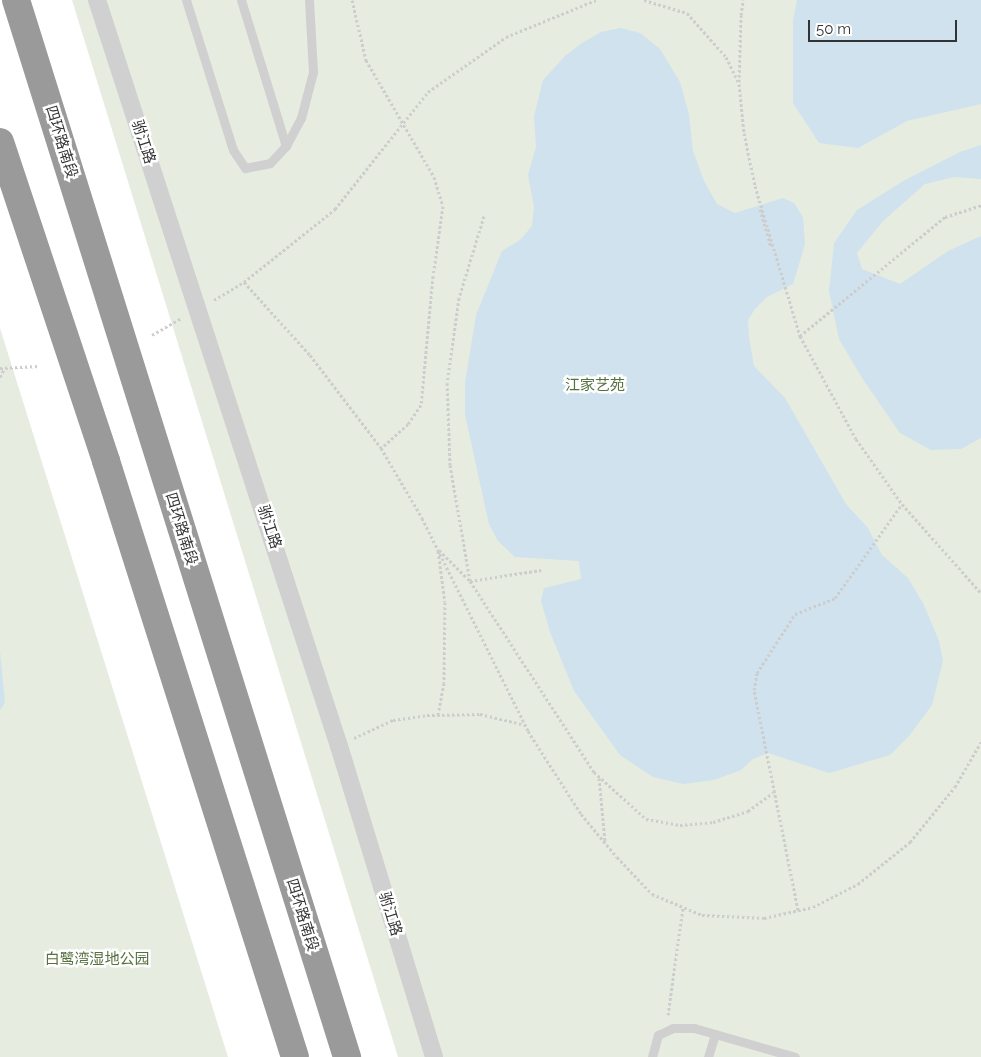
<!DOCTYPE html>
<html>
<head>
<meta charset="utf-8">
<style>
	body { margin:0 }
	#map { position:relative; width:981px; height:1057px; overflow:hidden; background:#fff; font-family:Raleway,"Noto Sans SC",sans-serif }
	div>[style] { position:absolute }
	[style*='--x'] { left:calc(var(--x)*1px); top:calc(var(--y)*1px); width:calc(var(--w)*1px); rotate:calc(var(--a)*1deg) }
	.green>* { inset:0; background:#e6ecdf }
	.water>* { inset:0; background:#cfe2ee }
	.path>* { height:3px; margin-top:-1.5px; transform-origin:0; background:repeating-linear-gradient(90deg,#cdcdcd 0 2.5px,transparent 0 5px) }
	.lane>* { height:9px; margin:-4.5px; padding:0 4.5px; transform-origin:4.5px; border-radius:4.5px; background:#d0d0d0 }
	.street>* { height:18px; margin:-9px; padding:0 9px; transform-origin:9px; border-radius:9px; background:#d0d0d0 }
	.highway>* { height:28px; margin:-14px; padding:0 14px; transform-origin:14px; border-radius:14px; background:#9a9a9a }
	span { translate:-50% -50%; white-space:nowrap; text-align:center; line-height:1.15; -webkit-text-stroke:5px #fff; paint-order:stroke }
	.street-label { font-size:15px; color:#333 }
	.park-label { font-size:15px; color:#56703f }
	.scale { position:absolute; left:808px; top:20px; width:149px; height:22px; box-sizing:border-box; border:2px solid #333; border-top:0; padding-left:6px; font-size:15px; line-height:18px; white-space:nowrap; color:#333; -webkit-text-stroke:4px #fff; paint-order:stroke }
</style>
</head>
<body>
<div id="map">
	<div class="green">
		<i style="clip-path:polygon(72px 0,981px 0,981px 1057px,398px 1057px)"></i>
		<i style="clip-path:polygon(0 328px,228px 1057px,0 1057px)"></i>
	</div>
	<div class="water">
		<i style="clip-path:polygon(797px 0,981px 0,981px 104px,907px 121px,858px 148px,819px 143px,793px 103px,793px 20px)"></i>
		<i style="clip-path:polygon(621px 28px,640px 33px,660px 49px,680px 82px,689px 114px,693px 151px,704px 181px,717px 204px,735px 213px,783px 198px,794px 203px,803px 217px,805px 244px,793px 284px,767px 297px,755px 309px,748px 320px,749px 337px,754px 366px,785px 398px,846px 504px,868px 528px,882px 555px,908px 578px,924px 605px,939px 641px,943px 661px,932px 705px,909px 736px,890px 755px,829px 773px,768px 753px,753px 759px,741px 770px,714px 780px,683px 784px,653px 777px,620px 755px,574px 691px,550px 632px,541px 601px,544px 588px,581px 579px,579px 561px,515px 557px,498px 541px,489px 524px,465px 415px,465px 383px,476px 315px,502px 251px,520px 240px,532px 226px,534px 207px,528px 175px,536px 147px,534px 116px,543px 80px,565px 56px,582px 43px,601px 32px)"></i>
		<i style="clip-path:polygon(981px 145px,981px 179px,954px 177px,925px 184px,883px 221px,857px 253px,862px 269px,900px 284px,948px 251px,981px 236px,981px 438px,961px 449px,931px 450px,900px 433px,862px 378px,839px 339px,829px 291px,834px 243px,857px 210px,905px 180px,960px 152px)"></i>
		<i style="clip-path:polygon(0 651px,5px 703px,0 710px)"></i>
	</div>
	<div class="path">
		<i style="--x:352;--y:0;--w:62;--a:76.9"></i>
		<i style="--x:366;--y:60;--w:135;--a:59.8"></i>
		<i style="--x:434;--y:177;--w:30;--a:73"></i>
		<i style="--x:443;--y:206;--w:71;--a:98.1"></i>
		<i style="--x:433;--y:276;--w:130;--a:95.3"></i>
		<i style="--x:421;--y:405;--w:23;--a:124"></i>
		<i style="--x:408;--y:424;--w:36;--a:138"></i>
		<i style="--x:644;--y:0;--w:45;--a:16.8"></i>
		<i style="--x:687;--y:13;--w:59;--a:48.4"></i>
		<i style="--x:726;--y:57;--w:30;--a:64"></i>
		<i style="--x:739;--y:84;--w:49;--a:84.2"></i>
		<i style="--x:744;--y:133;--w:54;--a:78.3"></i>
		<i style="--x:739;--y:82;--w:67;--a:-88.3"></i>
		<i style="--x:741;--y:15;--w:15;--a:-82"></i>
		<i style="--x:755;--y:186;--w:157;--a:73.3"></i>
		<i style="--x:800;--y:336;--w:117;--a:61.5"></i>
		<i style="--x:856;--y:439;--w:80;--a:54.7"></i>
		<i style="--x:902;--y:504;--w:119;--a:48.4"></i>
		<i style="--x:760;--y:209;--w:40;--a:74"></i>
		<i style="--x:484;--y:216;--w:86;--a:107"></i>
		<i style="--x:459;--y:298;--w:86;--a:98"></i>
		<i style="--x:447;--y:383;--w:82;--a:87.9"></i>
		<i style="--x:450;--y:465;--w:118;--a:80.2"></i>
		<i style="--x:470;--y:581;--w:228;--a:57"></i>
		<i style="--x:594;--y:772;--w:70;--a:42.1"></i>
		<i style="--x:646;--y:819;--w:35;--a:10"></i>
		<i style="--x:680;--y:825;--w:33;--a:-5"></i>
		<i style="--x:713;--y:822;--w:37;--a:-17"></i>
		<i style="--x:748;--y:811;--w:31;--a:-36"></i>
		<i style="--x:244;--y:282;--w:98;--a:47.9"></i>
		<i style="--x:310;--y:355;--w:117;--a:52.6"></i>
		<i style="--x:381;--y:448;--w:81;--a:59.6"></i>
		<i style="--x:422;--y:518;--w:238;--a:63.5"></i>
		<i style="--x:528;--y:731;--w:98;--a:57.4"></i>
		<i style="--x:581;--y:814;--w:56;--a:50.1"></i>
		<i style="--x:617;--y:857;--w:51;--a:46.6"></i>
		<i style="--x:652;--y:894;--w:54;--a:22.8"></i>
		<i style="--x:702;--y:915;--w:62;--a:2.8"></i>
		<i style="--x:764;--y:918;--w:50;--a:-12.7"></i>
		<i style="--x:813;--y:907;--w:51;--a:-27.1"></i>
		<i style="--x:858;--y:884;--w:67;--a:-38.9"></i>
		<i style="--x:910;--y:842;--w:71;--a:-50.7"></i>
		<i style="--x:955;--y:787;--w:52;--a:-60"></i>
		<i style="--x:214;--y:300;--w:35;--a:-31"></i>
		<i style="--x:244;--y:282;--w:117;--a:-38.7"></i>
		<i style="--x:335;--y:209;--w:149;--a:-51.5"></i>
		<i style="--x:428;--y:92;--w:95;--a:-35.2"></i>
		<i style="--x:506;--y:37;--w:97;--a:-22.3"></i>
		<i style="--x:152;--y:335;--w:34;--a:-30"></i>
		<i style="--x:800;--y:336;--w:188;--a:-39.4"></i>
		<i style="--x:945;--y:217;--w:38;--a:-18"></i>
		<i style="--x:0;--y:368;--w:39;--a:-3"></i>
		<i style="--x:0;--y:377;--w:9;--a:-63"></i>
		<i style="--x:439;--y:550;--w:44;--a:45"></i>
		<i style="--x:470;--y:581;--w:72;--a:-8.8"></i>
		<i style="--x:438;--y:551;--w:51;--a:82.2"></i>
		<i style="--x:445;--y:602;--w:81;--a:90.7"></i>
		<i style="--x:444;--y:683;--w:32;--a:101"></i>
		<i style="--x:354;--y:738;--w:43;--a:-24.8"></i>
		<i style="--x:393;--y:720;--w:34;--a:-8"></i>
		<i style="--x:427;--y:715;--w:53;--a:-1.1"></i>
		<i style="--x:480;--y:714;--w:46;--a:13.7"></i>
		<i style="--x:599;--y:778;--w:63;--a:84.6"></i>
		<i style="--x:798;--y:910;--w:224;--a:-101.3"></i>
		<i style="--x:754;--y:690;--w:17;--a:-80"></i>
		<i style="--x:757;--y:673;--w:70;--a:-57.2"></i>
		<i style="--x:795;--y:614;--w:43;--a:-21.8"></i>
		<i style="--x:835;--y:598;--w:115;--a:-54.5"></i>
		<i style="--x:668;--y:1015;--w:109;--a:-82.1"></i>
	</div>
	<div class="lane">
		<i style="--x:186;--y:0;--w:157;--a:72.6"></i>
		<i style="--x:233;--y:150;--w:22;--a:56"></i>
		<i style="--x:245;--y:168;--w:25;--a:-11"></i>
		<i style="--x:270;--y:163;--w:23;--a:-47"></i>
		<i style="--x:286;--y:146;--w:32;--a:-62"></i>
		<i style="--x:301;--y:118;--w:48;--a:-75.4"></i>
		<i style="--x:313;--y:72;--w:72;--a:-93.2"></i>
		<i style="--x:241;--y:0;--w:153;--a:72.9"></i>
		<i style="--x:652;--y:1057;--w:23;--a:-75"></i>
		<i style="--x:658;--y:1035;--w:17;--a:-25"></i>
		<i style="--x:673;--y:1028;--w:21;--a:0"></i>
		<i style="--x:694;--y:1028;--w:105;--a:16"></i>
		<i style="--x:708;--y:1057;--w:24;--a:-73"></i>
	</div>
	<div class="street">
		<i style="--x:97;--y:0;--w:784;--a:72.03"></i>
		<i style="--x:339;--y:746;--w:325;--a:73"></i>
	</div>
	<div class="highway">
		<i style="--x:16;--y:0;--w:1108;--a:72.61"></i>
		<i style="--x:0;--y:142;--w:336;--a:71.6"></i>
		<i style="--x:106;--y:461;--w:625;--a:72.41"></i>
	</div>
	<div class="street-label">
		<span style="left:61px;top:142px;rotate:73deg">四环路南段</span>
		<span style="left:143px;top:142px;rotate:72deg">驸江路</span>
		<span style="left:269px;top:527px;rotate:72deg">驸江路</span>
		<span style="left:181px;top:529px;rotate:73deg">四环路南段</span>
		<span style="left:390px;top:914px;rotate:73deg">驸江路</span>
		<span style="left:302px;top:915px;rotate:73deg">四环路南段</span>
	</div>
	<div class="park-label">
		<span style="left:595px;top:386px">江家艺苑</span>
		<span style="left:97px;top:960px">白鹭湾湿地公园</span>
	</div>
	<div class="scale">50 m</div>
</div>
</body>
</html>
